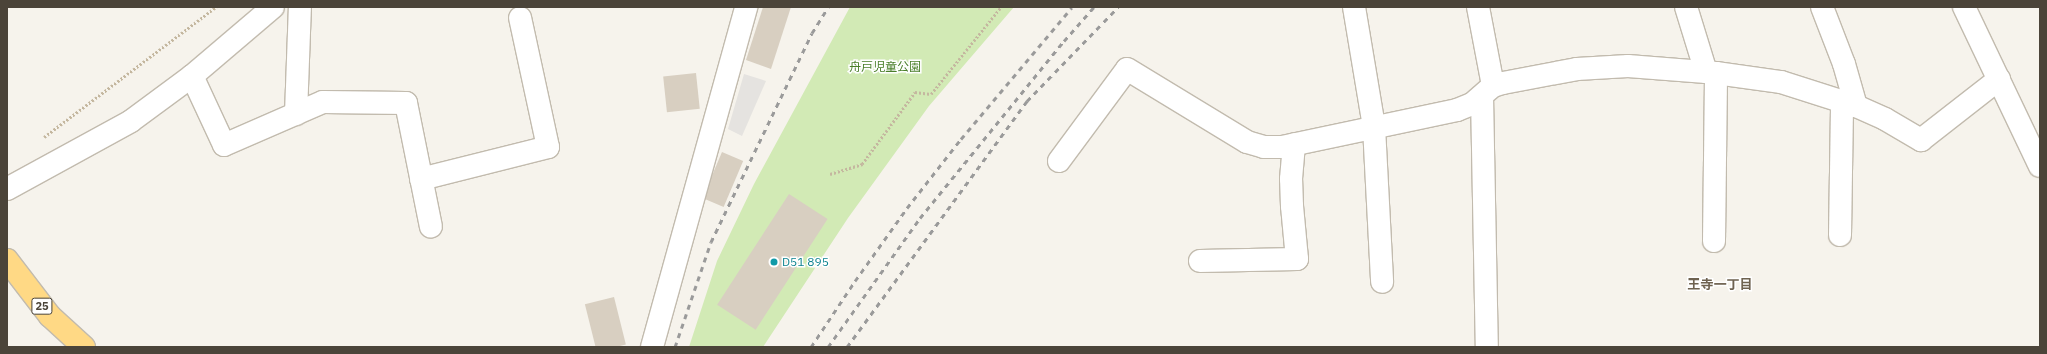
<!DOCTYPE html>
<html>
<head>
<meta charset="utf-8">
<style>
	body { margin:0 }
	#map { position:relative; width:2047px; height:354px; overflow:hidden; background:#f6f3ec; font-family:"IBM Plex Sans","Noto Sans JP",sans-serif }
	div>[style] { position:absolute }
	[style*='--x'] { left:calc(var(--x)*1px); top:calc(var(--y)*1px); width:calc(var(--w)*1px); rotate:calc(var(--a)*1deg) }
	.green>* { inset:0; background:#d2eab5 }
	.parking>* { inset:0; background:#e5e3e0 }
	.building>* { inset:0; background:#d8cfc1; transform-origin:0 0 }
	.path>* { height:2.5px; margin-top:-1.25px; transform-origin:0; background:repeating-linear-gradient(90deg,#c4b79f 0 2px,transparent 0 4px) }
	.roads { filter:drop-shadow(1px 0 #c2bbae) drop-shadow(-1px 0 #c2bbae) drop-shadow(0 1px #c2bbae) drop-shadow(0 -1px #c2bbae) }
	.minor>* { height:22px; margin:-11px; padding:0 11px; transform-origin:11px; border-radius:11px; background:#fff }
	.trunk>* { height:22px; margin:-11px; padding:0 11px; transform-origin:11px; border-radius:11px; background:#ffd985 }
	.rail>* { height:3px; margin-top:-1.5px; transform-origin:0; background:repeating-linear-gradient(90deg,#9a9a9a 0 5px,transparent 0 10px) }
	.dots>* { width:11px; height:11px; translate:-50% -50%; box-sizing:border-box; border:2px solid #fff; border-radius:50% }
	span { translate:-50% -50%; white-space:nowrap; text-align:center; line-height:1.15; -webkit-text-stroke:3px #fff; paint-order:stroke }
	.shield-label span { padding:1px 3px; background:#fff; border:1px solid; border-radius:3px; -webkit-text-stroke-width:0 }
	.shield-label { font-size:11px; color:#4b4439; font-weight:700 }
	.park-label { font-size:12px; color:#4a7f2a }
	.culture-label { font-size:12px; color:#0d838f }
	.left { translate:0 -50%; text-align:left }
	.neighbourhood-label { font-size:13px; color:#6e6250; font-weight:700 }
	.frame { position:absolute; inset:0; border:8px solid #4b4439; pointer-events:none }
</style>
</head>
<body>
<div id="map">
	<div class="green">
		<i style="clip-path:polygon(850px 7px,1014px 7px,929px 106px,848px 218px,763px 347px,689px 347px,717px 261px,754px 184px)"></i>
	</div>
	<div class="parking">
		<i style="clip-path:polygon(744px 74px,766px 81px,742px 136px,728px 129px)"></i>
	</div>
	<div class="building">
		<i style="clip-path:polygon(763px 7px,791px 7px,771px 69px,746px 60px)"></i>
		<i style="left:696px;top:73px;width:36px;height:33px;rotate:84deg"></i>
		<i style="left:722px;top:152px;width:23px;height:50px;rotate:23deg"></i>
		<i style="left:789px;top:194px;width:46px;height:132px;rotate:33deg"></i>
		<i style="left:614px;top:297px;width:49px;height:30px;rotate:76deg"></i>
	</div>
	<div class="path">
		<i style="--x:44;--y:137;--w:216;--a:-37.1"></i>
		<i style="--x:830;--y:174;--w:34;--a:-17"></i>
		<i style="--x:862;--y:164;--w:89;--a:-53.6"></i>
		<i style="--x:915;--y:92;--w:16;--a:7"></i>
		<i style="--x:931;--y:94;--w:112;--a:-51.2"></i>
	</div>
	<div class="roads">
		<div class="minor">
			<i style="--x:1354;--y:7;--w:122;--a:80.5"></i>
			<i style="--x:1374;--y:127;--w:155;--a:87"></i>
			<i style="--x:1478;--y:7;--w:80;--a:79.2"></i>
			<i style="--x:1686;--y:7;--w:68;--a:72.9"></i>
			<i style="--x:1822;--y:7;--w:61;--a:68.9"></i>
			<i style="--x:1844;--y:64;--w:44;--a:74.1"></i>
			<i style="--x:1964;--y:7;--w:176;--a:64.5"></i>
			<i style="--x:192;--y:76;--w:76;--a:65.1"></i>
			<i style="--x:224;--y:145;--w:108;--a:-23.5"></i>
			<i style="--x:323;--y:102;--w:83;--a:0.7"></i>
			<i style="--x:406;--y:103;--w:126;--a:78.6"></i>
			<i style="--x:1482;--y:96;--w:251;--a:88.9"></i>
			<i style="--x:296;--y:114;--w:107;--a:-87.9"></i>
			<i style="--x:1059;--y:161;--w:114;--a:-53.5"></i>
			<i style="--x:1127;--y:69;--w:140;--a:31.3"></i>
			<i style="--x:1247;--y:142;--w:18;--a:16"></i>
			<i style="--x:1264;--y:147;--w:18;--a:0"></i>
			<i style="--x:1282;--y:147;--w:179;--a:-11.9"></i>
			<i style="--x:1457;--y:110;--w:16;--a:-22"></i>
			<i style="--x:1472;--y:104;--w:28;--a:-41"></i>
			<i style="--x:1493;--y:86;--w:10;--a:-17"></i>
			<i style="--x:1503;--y:83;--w:75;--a:-10.7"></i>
			<i style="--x:1577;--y:69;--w:51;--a:-3.4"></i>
			<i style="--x:1628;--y:66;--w:88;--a:4.5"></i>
			<i style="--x:1716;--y:73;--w:66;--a:7.9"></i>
			<i style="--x:1781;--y:82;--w:79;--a:17.7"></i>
			<i style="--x:1856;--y:106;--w:32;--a:24"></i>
			<i style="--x:1885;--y:119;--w:42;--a:30.3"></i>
			<i style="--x:1921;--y:140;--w:99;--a:-38"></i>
			<i style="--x:421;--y:179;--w:131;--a:-14.1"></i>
			<i style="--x:548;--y:147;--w:132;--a:-102.2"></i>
			<i style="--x:7;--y:189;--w:141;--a:-28.7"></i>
			<i style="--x:131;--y:121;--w:76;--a:-36.4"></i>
			<i style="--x:192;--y:76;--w:106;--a:-40.4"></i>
			<i style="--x:1840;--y:235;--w:134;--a:-89.1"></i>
			<i style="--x:1714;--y:241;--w:168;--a:-89.3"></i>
			<i style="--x:1200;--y:261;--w:97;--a:-1.2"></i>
			<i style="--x:1297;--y:259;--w:53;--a:-95.4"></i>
			<i style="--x:1292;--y:206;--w:27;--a:-92"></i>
			<i style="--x:1291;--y:179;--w:35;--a:-85"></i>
			<i style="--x:652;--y:347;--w:353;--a:-74.5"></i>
		</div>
		<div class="trunk">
			<i style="--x:7;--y:260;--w:71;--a:52.5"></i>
			<i style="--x:50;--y:316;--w:46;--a:42.4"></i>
		</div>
	</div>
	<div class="rail">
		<i style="--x:675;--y:347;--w:111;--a:-71.1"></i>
		<i style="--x:711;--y:242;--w:232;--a:-64.2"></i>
		<i style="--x:812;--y:33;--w:31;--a:-58"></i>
		<i style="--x:811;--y:347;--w:79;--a:-56.3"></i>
		<i style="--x:855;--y:281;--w:90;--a:-54.5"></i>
		<i style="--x:907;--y:208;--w:88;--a:-52"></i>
		<i style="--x:961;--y:139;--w:172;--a:-49.9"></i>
		<i style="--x:828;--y:347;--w:158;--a:-54.5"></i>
		<i style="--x:920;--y:218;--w:228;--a:-50.9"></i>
		<i style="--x:1064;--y:41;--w:45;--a:-48.6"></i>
		<i style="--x:847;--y:347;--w:305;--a:-53.8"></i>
		<i style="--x:1027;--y:101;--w:131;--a:-45.9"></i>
	</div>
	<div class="dots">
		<i style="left:774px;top:262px;background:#0f9aa8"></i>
	</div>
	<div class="shield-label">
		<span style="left:42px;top:306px">25</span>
	</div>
	<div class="park-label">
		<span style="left:885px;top:67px">舟戸児童公園</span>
	</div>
	<div class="culture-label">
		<span class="left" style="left:782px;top:262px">D51 895</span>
	</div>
	<div class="neighbourhood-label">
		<span style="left:1720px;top:285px">王寺一丁目</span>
	</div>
	<div class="frame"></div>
</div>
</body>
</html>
